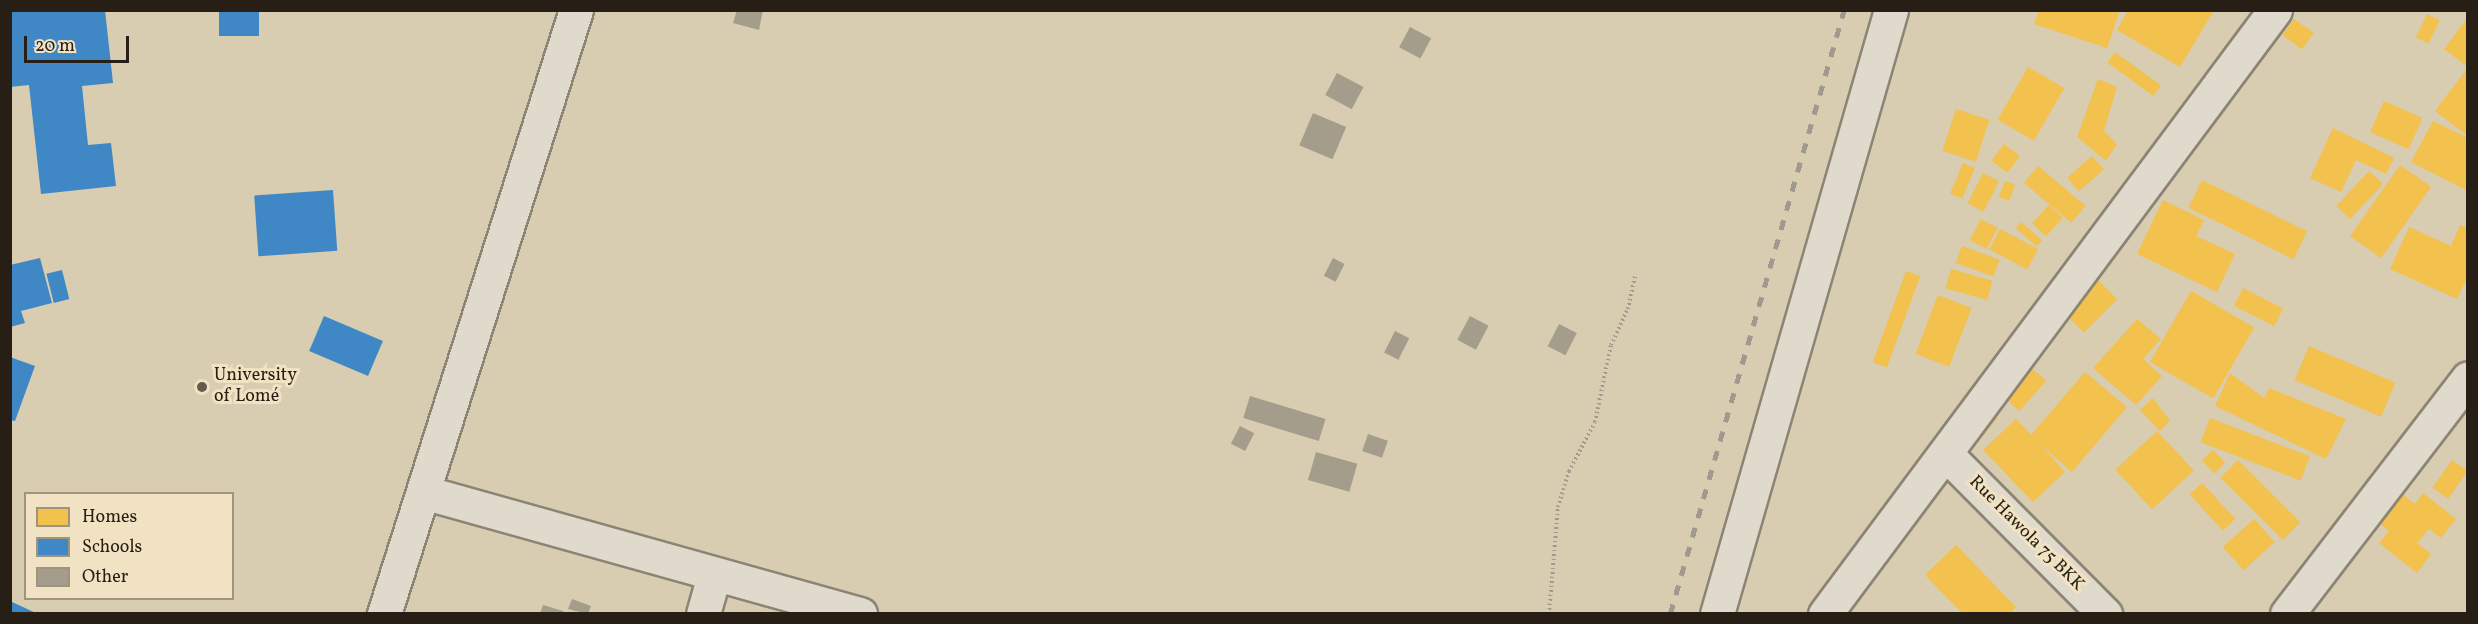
<!DOCTYPE html>
<html>
<head>
<meta charset="utf-8">
<style>
	body { margin:0 }
	#map { position:relative; width:2478px; height:624px; overflow:hidden; background:#d8ccb1; font-family:Vollkorn,serif }
	div>[style] { position:absolute }
	[style*='--x'] { left:calc(var(--x)*1px); top:calc(var(--y)*1px); width:calc(var(--w)*1px); rotate:calc(var(--a)*1deg) }
	.homes>* { inset:0; background:#f2c14e; transform-origin:0 0 }
	.schools>* { inset:0; background:#3f88c5; transform-origin:0 0 }
	.building>* { inset:0; background:#a59d8c; transform-origin:0 0 }
	.path>* { height:4px; margin-top:-2px; transform-origin:0; background:repeating-linear-gradient(90deg,#9f998e 0 1.5px,transparent 0 4.5px) }
	.roads { filter:drop-shadow(2px 0 #8c8474) drop-shadow(-2px 0 #8c8474) drop-shadow(0 2px #8c8474) drop-shadow(0 -2px #8c8474) }
	.minor>* { height:33px; margin:-16.5px; padding:0 16.5px; transform-origin:16.5px; border-radius:16.5px; background:#e0dacc }
	.rail>* { height:4.5px; margin-top:-2.25px; transform-origin:0; background:repeating-linear-gradient(90deg,#9f998e 0 10px,transparent 0 20px) }
	.dots>* { width:16px; height:16px; translate:-50% -50%; box-sizing:border-box; border:3px solid #f0e2c2; border-radius:50% }
	span { translate:-50% -50%; white-space:nowrap; text-align:center; line-height:1.15; -webkit-text-stroke:6px #f0e2c2; paint-order:stroke }
	.poi-label { font-size:18px; color:#271f15 }
	.left { translate:0 -50%; text-align:left }
	.street-label { font-size:18px; color:#271f15 }
	.frame { position:absolute; inset:0; border:12px solid #271f15; pointer-events:none }
	.legend { position:absolute; left:24px; top:492px; width:210px; height:108px; box-sizing:border-box; background:#f0e2c2; border:2px solid #a0947d; margin:0; padding:8px 10px; list-style:none; font-size:18px; color:#271f15 }
	.legend li { display:flex; align-items:center; gap:12px; height:30px }
	.legend b { width:30px; border:2px solid #a0947d }
	.scale { position:absolute; left:24px; top:36px; width:105px; height:27px; box-sizing:border-box; border:3px solid #271f15; border-top:0; padding-left:8px; font-size:18px; line-height:21px; white-space:nowrap; color:#271f15; -webkit-text-stroke:4px #f0e2c2; paint-order:stroke }
</style>
</head>
<body>
<div id="map">
	<div class="homes">
		<i style="clip-path:polygon(2039px 10px,2120px 10px,2107px 48px,2034px 24px)"></i>
		<i style="clip-path:polygon(2128px 10px,2214px 10px,2180px 67px,2117px 30px)"></i>
		<i style="left:2427px;top:14px;width:14px;height:26px;rotate:25deg"></i>
		<i style="clip-path:polygon(2468px 17px,2468px 67px,2444px 49px)"></i>
		<i style="left:2294px;top:19px;width:24px;height:20px;rotate:35deg"></i>
		<i style="left:2115px;top:52px;width:57px;height:13px;rotate:36deg"></i>
		<i style="left:2028px;top:67px;width:42px;height:61px;rotate:30deg"></i>
		<i style="clip-path:polygon(2466px 70px,2468px 131px,2465px 134px,2435px 111px)"></i>
		<i style="clip-path:polygon(2098px 79px,2117px 87px,2104px 131px,2117px 144px,2106px 161px,2077px 137px)"></i>
		<i style="left:2384px;top:101px;width:42px;height:34px;rotate:24deg"></i>
		<i style="left:1956px;top:109px;width:35px;height:44px;rotate:18deg"></i>
		<i style="clip-path:polygon(2433px 121px,2468px 138px,2468px 191px,2411px 162px)"></i>
		<i style="clip-path:polygon(2333px 128px,2394px 158px,2386px 174px,2356px 160px,2341px 192px,2310px 178px)"></i>
		<i style="left:2004px;top:144px;width:20px;height:21px;rotate:37deg"></i>
		<i style="left:2092px;top:156px;width:18px;height:33px;rotate:49deg"></i>
		<i style="left:1963px;top:163px;width:13px;height:33px;rotate:23deg"></i>
		<i style="left:2400px;top:165px;width:38px;height:87px;rotate:35deg"></i>
		<i style="left:2038px;top:166px;width:62px;height:22px;rotate:40deg"></i>
		<i style="left:2369px;top:171px;width:19px;height:48px;rotate:43deg"></i>
		<i style="left:1983px;top:173px;width:18px;height:34px;rotate:27deg"></i>
		<i style="left:2202px;top:180px;width:117px;height:31px;rotate:26deg"></i>
		<i style="left:2005px;top:181px;width:11px;height:17px;rotate:22deg"></i>
		<i style="clip-path:polygon(2163px 200px,2204px 220px,2196px 236px,2235px 254px,2217px 292px,2137px 254px)"></i>
		<i style="left:2049px;top:205px;width:19px;height:25px;rotate:43deg"></i>
		<i style="left:1981px;top:219px;width:19px;height:24px;rotate:28deg"></i>
		<i style="left:2021px;top:222px;width:28px;height:8px;rotate:41deg"></i>
		<i style="clip-path:polygon(2460px 225px,2468px 228px,2468px 276px,2457px 299px,2390px 269px,2409px 227px,2451px 246px)"></i>
		<i style="left:2000px;top:229px;width:43px;height:23px;rotate:28deg"></i>
		<i style="left:1962px;top:246px;width:40px;height:18px;rotate:20deg"></i>
		<i style="left:1951px;top:269px;width:43px;height:20px;rotate:16deg"></i>
		<i style="left:1906px;top:271px;width:15px;height:97px;rotate:20deg"></i>
		<i style="left:2096px;top:278px;width:30px;height:47px;rotate:45deg"></i>
		<i style="left:2243px;top:288px;width:45px;height:20px;rotate:27deg"></i>
		<i style="left:2191px;top:291px;width:73px;height:82px;rotate:30deg"></i>
		<i style="left:1938px;top:295px;width:36px;height:63px;rotate:21deg"></i>
		<i style="clip-path:polygon(2137px 319px,2161px 339px,2143px 359px,2162px 376px,2136px 405px,2093px 368px)"></i>
		<i style="left:2309px;top:346px;width:94px;height:37px;rotate:23deg"></i>
		<i style="left:2026px;top:363px;width:27px;height:40px;rotate:42deg"></i>
		<i style="clip-path:polygon(2085px 372px,2127px 407px,2072px 472px,2042px 446px,2065px 472px,2033px 502px,1983px 450px,2016px 419px,2031px 435px)"></i>
		<i style="clip-path:polygon(2230px 373px,2264px 398px,2269px 388px,2346px 419px,2326px 459px,2215px 406px)"></i>
		<i style="clip-path:polygon(2153px 398px,2170px 421px,2160px 431px,2140px 410px)"></i>
		<i style="left:1987px;top:410px;width:13px;height:33px;rotate:39deg"></i>
		<i style="left:2210px;top:418px;width:107px;height:26px;rotate:21deg"></i>
		<i style="left:2157px;top:431px;width:54px;height:57px;rotate:47deg"></i>
		<i style="left:2213px;top:450px;width:18px;height:15px;rotate:47deg"></i>
		<i style="left:2238px;top:460px;width:88px;height:25px;rotate:45deg"></i>
		<i style="left:2452px;top:460px;width:19px;height:34px;rotate:35deg"></i>
		<i style="left:2202px;top:483px;width:49px;height:17px;rotate:47deg"></i>
		<i style="clip-path:polygon(2401px 493px,2415px 504px,2423px 493px,2456px 519px,2441px 538px,2429px 529px,2417px 543px,2431px 554px,2417px 573px,2379px 543px,2389px 531px,2378px 522px)"></i>
		<i style="left:2254px;top:519px;width:31px;height:42px;rotate:48deg"></i>
		<i style="clip-path:polygon(1956px 545px,2016px 607px,2009px 614px,1963px 614px,1925px 575px)"></i>
	</div>
	<div class="schools">
		<i style="clip-path:polygon(10px 10px,105px 10px,113px 83px,82px 86px,88px 145px,111px 143px,116px 186px,41px 194px,29px 85px,10px 87px)"></i>
		<i style="left:219px;top:10px;width:40px;height:26px"></i>
		<i style="left:333px;top:190px;width:61px;height:79px;rotate:86deg"></i>
		<i style="clip-path:polygon(40px 258px,52px 303px,21px 311px,25px 323px,10px 327px,10px 265px)"></i>
		<i style="left:62px;top:270px;width:30px;height:16px;rotate:76deg"></i>
		<i style="left:324px;top:316px;width:64px;height:38px;rotate:23deg"></i>
		<i style="clip-path:polygon(10px 357px,35px 366px,15px 421px,10px 420px)"></i>
		<i style="clip-path:polygon(10px 601px,38px 614px,10px 614px)"></i>
	</div>
	<div class="building">
		<i style="clip-path:polygon(737px 10px,763px 10px,759px 30px,733px 23px)"></i>
		<i style="left:1410px;top:27px;width:24px;height:23px;rotate:28deg"></i>
		<i style="left:1337px;top:73px;width:30px;height:25px;rotate:28deg"></i>
		<i style="left:1313px;top:113px;width:36px;height:35px;rotate:23deg"></i>
		<i style="left:1333px;top:258px;width:13px;height:20px;rotate:27deg"></i>
		<i style="left:1470px;top:316px;width:21px;height:27px;rotate:28deg"></i>
		<i style="left:1559px;top:324px;width:20px;height:25px;rotate:27deg"></i>
		<i style="left:1395px;top:331px;width:16px;height:24px;rotate:27deg"></i>
		<i style="left:1250px;top:396px;width:79px;height:23px;rotate:17deg"></i>
		<i style="left:1240px;top:426px;width:16px;height:20px;rotate:27deg"></i>
		<i style="left:1368px;top:434px;width:21px;height:18px;rotate:19deg"></i>
		<i style="left:1316px;top:452px;width:43px;height:29px;rotate:16deg"></i>
		<i style="clip-path:polygon(572px 599px,591px 606px,588px 614px,568px 609px)"></i>
		<i style="clip-path:polygon(543px 605px,563px 611px,563px 614px,540px 614px)"></i>
	</div>
	<div class="path">
		<i style="--x:1549;--y:614;--w:107;--a:-85.2"></i>
		<i style="--x:1558;--y:507;--w:38;--a:-73"></i>
		<i style="--x:1569;--y:471;--w:55;--a:-62"></i>
		<i style="--x:1595;--y:422;--w:79;--a:-78.3"></i>
		<i style="--x:1611;--y:345;--w:40;--a:-65"></i>
		<i style="--x:1628;--y:309;--w:34;--a:-78"></i>
	</div>
	<div class="roads">
		<div class="minor">
			<i style="--x:1946;--y:454;--w:226;--a:45.2"></i>
			<i style="--x:423;--y:492;--w:454;--a:15.6"></i>
			<i style="--x:384;--y:614;--w:634;--a:-72.37"></i>
			<i style="--x:703;--y:614;--w:41;--a:-74.2"></i>
			<i style="--x:1717;--y:614;--w:629;--a:-73.93"></i>
			<i style="--x:1825;--y:614;--w:753;--a:-53.31"></i>
			<i style="--x:2287;--y:614;--w:297;--a:-52.5"></i>
		</div>
	</div>
	<div class="rail">
		<i style="--x:1670;--y:614;--w:629;--a:-73.93"></i>
	</div>
	<div class="dots">
		<i style="left:202px;top:387px;background:#655c4c"></i>
	</div>
	<div class="poi-label">
		<span class="left" style="left:214px;top:387px">University<br>of Lomé</span>
	</div>
	<div class="street-label">
		<span style="left:2026px;top:534px;rotate:45deg">Rue Hawola 75 BKK</span>
	</div>
	<div class="frame"></div>
	<ul class="legend">
	<li><b style="height:16px;background:#f2c14e"></b>Homes</li>
	<li><b style="height:16px;background:#3f88c5"></b>Schools</li>
	<li><b style="height:16px;background:#a59d8c"></b>Other</li>
	</ul>
	<div class="scale">20 m</div>
</div>
</body>
</html>
